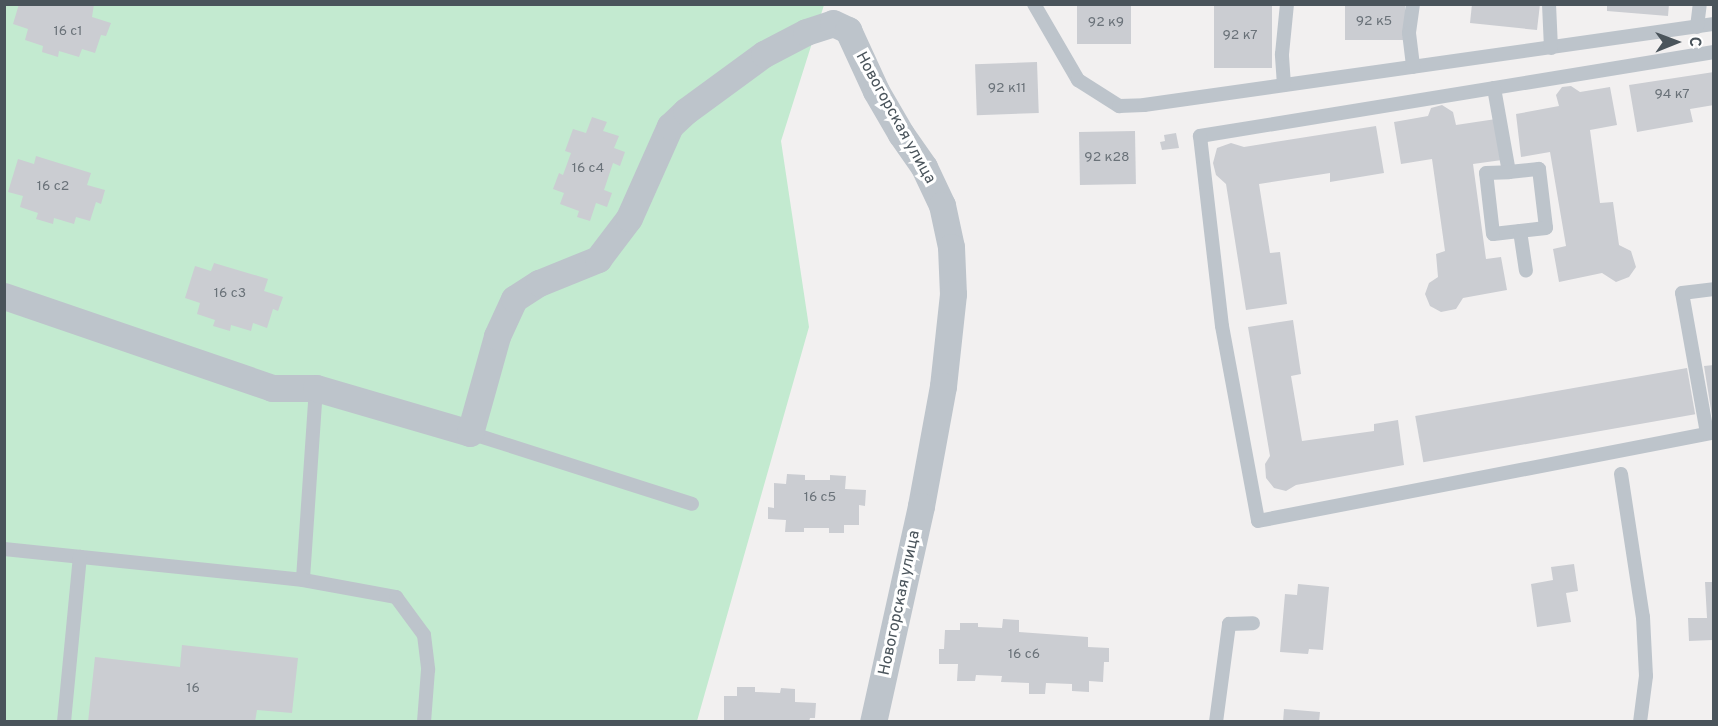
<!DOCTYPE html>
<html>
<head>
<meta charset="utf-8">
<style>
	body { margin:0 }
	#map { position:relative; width:1718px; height:726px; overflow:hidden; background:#f2f0f0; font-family:Overpass,sans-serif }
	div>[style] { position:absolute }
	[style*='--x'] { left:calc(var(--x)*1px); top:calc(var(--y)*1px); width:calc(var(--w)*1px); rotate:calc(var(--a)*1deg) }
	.green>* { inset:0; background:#c3ead0 }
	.building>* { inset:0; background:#cbcdd2; transform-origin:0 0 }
	.service>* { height:14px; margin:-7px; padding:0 7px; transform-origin:7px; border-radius:7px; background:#bdc4cb }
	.minor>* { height:27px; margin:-13.5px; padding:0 13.5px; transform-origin:13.5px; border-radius:13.5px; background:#bdc4cb }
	span { translate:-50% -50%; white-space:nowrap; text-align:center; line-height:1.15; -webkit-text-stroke:6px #fff; paint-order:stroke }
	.number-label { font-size:14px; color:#6a7279 }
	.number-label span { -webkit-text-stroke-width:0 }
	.street-label { font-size:16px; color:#4a545b }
	.frame { position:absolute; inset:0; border:6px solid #4a545b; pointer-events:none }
	.north { position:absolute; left:1646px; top:12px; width:60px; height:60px; -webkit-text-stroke:4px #fff; paint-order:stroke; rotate:89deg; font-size:16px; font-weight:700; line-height:24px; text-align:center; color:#4a545b }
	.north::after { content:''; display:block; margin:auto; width:21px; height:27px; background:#4a545b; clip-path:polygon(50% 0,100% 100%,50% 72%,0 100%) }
</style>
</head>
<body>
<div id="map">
	<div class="green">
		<i style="clip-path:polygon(4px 5px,824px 5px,781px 141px,809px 327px,697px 721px,5px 721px)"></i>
	</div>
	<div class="building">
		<i style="clip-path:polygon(19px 4px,94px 4px,92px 17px,111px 23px,106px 36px,101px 35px,95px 53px,82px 49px,79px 57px,59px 51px,58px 57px,42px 52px,43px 46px,25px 40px,28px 29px,13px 24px)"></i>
		<i style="left:1077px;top:4px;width:54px;height:40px"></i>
		<i style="left:1214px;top:4px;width:58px;height:64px"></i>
		<i style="left:1345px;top:4px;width:60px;height:36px"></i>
		<i style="clip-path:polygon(1472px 4px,1540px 4px,1537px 30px,1470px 23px)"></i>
		<i style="clip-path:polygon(1607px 4px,1669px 4px,1668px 16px,1607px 11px)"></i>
		<i style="left:1037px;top:62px;width:51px;height:62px;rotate:88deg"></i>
		<i style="clip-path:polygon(1714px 72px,1714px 105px,1690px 109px,1693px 122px,1637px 132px,1629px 85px)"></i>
		<i style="clip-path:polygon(1571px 86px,1580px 92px,1610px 87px,1617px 125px,1590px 130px,1600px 203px,1613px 202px,1619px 245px,1631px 251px,1636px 267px,1629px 277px,1616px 282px,1602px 273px,1559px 282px,1553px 249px,1566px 246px,1550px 152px,1521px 157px,1516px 114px,1559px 106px,1556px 95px,1562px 87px)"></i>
		<i style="clip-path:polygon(1442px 105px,1453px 112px,1456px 125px,1496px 119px,1502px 160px,1473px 164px,1486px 259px,1501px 257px,1507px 290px,1463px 298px,1456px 309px,1441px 312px,1430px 306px,1425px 294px,1429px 283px,1438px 277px,1436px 254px,1445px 251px,1432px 159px,1401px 164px,1394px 122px,1428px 116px,1431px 108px)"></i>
		<i style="clip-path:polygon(592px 117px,607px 122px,603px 131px,619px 136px,614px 148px,625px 152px,620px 166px,613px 163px,604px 190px,612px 193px,607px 207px,596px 203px,590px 221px,577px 217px,579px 211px,560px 204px,564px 193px,553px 189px,559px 173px,563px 175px,571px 153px,565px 151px,573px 129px,586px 133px)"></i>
		<i style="clip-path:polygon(1376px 126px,1384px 173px,1330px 182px,1330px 173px,1259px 184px,1270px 253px,1280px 252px,1287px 304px,1246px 310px,1226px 184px,1216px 175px,1213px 163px,1217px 148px,1231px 143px,1244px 147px)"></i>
		<i style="left:1135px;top:131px;width:53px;height:56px;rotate:89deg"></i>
		<i style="clip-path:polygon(1176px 133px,1179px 148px,1162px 150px,1160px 142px,1165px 141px,1164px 135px)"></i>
		<i style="clip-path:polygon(36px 156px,91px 173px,87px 185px,105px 190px,101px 204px,96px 202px,90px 221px,76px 217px,74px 224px,54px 218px,53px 224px,36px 219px,38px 213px,20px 207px,23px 196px,8px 192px,18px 159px,34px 164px)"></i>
		<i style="clip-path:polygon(214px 263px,268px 279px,264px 291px,283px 297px,278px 311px,273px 309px,267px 328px,253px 323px,251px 331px,231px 325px,230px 331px,213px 326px,215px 320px,197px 314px,200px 303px,185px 298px,195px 266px,211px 271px)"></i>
		<i style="clip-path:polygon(1293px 320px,1301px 374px,1291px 376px,1302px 441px,1374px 431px,1374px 424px,1398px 420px,1404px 465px,1296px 485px,1286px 491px,1274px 488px,1266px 478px,1265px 464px,1270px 456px,1248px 327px)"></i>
		<i style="clip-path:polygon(1714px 365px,1714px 416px,1712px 416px,1704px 366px)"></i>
		<i style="left:1687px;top:368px;width:47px;height:276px;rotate:80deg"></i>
		<i style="clip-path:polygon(787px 474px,805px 475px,805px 480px,830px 480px,830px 475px,846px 476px,845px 489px,866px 490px,865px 506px,859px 505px,859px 525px,844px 525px,844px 533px,829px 533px,829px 528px,804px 528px,804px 532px,785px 532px,786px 520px,768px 519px,768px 507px,774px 508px,774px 483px,786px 484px)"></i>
		<i style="clip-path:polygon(1574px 564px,1578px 591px,1566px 593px,1571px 622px,1537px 627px,1531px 584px,1553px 580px,1551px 567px)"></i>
		<i style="clip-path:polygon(1705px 582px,1714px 582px,1713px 640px,1689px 641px,1688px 618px,1707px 618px)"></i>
		<i style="clip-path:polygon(1298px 584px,1329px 587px,1323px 650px,1309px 649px,1308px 654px,1280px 652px,1285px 594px,1297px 595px)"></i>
		<i style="clip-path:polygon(1003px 619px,1019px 620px,1019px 632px,1088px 637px,1088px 647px,1109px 648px,1109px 662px,1104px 662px,1103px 682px,1089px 681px,1089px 692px,1072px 691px,1072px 684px,1046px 683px,1045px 694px,1029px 694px,1029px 683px,1001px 682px,1002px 676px,976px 675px,975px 681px,957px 681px,958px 664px,939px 664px,939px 649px,944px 649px,945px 630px,960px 630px,960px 623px,978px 623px,978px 627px,1002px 628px)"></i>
		<i style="clip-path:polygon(182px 645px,298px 658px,292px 713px,257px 710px,255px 722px,88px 722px,95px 657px,180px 667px)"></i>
		<i style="clip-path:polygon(737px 687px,755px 687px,755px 692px,780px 693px,781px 688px,795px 689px,795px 702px,816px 703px,815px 718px,810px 718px,809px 722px,724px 722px,724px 696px,737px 696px)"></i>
		<i style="clip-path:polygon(1284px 709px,1320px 712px,1319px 722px,1283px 722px)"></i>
	</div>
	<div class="service">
		<i style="--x:1034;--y:4;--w:88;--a:59.9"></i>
		<i style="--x:1078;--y:80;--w:49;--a:32.4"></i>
		<i style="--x:1119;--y:106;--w:25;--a:-2"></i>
		<i style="--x:1144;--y:105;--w:576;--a:-8.09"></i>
		<i style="--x:1413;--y:4;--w:29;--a:98"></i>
		<i style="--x:1409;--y:33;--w:34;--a:83"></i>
		<i style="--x:1549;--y:4;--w:44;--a:87.4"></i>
		<i style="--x:1697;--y:27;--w:23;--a:-83"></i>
		<i style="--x:1714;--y:52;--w:521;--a:170.72"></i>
		<i style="--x:1200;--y:136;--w:191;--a:83.4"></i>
		<i style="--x:1222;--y:326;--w:198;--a:79.5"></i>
		<i style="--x:1258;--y:521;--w:465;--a:-11"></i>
		<i style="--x:1284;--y:85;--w:31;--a:-94"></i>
		<i style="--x:1282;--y:54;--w:50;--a:-84.3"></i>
		<i style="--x:1494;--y:88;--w:85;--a:79.9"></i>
		<i style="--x:1509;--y:172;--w:30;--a:-6"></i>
		<i style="--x:1539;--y:169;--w:59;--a:83.2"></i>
		<i style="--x:1546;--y:228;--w:53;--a:173.5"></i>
		<i style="--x:1493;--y:234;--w:61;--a:-96.5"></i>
		<i style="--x:1486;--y:173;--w:23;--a:-2"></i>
		<i style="--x:1520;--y:231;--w:40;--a:81.5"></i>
		<i style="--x:316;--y:388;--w:192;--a:93.9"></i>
		<i style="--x:303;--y:580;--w:95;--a:10.4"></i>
		<i style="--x:396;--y:597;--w:47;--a:53.6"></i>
		<i style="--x:424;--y:635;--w:35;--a:83"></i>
		<i style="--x:428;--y:670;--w:52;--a:94.4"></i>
		<i style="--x:470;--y:433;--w:233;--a:17.7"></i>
		<i style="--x:1707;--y:433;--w:142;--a:-100.1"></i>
		<i style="--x:1682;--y:293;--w:32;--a:-7"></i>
		<i style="--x:1621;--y:474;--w:145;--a:81.3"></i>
		<i style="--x:1643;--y:617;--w:59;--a:87.1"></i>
		<i style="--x:1646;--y:676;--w:46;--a:97.4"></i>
		<i style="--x:4;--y:549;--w:301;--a:5.9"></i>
		<i style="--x:64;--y:722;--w:166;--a:-84.5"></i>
		<i style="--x:1216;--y:722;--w:99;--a:-82.4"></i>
		<i style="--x:1229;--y:624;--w:24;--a:-2"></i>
	</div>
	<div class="minor">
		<i style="--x:4;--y:296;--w:283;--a:18.9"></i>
		<i style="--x:272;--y:388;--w:44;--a:0"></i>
		<i style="--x:316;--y:388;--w:160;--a:16.3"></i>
		<i style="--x:470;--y:433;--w:101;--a:-74.4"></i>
		<i style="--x:497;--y:336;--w:41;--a:-65.3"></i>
		<i style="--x:514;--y:299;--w:30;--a:-33"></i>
		<i style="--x:539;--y:283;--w:64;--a:-22.1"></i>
		<i style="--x:598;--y:259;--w:51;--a:-52.9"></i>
		<i style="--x:629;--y:218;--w:101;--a:-66"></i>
		<i style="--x:670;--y:126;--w:22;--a:-43"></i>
		<i style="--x:686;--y:111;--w:97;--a:-36.2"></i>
		<i style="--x:764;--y:54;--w:47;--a:-27.6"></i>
		<i style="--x:806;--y:32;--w:28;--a:-18"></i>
		<i style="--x:833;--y:23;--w:17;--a:25"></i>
		<i style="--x:848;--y:30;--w:67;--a:65.3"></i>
		<i style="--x:876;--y:91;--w:50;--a:59.8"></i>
		<i style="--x:901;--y:134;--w:40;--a:55.1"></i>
		<i style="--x:924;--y:167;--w:42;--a:64.7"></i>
		<i style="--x:942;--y:205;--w:43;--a:77.9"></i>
		<i style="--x:951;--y:247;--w:47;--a:87.6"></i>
		<i style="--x:953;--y:294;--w:93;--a:96.2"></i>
		<i style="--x:943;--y:386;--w:122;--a:100.4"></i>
		<i style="--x:921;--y:506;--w:221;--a:102.5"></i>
	</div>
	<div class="number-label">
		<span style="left:1374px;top:22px">92 к5</span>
		<span style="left:1106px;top:23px">92 к9</span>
		<span style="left:68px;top:32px">16 с1</span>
		<span style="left:1240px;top:36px">92 к7</span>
		<span style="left:1007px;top:89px">92 к11</span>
		<span style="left:1672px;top:95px">94 к7</span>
		<span style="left:1107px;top:158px">92 к28</span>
		<span style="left:588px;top:169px">16 с4</span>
		<span style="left:53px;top:187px">16 с2</span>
		<span style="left:230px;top:294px">16 с3</span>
		<span style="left:820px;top:498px">16 с5</span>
		<span style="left:1024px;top:655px">16 с6</span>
		<span style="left:193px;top:689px">16</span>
	</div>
	<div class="street-label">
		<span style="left:895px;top:118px;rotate:61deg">Новогорская улица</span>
		<span style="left:900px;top:603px;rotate:-78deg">Новогорская улица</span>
	</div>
	<div class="frame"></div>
	<div class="north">С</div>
</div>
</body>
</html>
